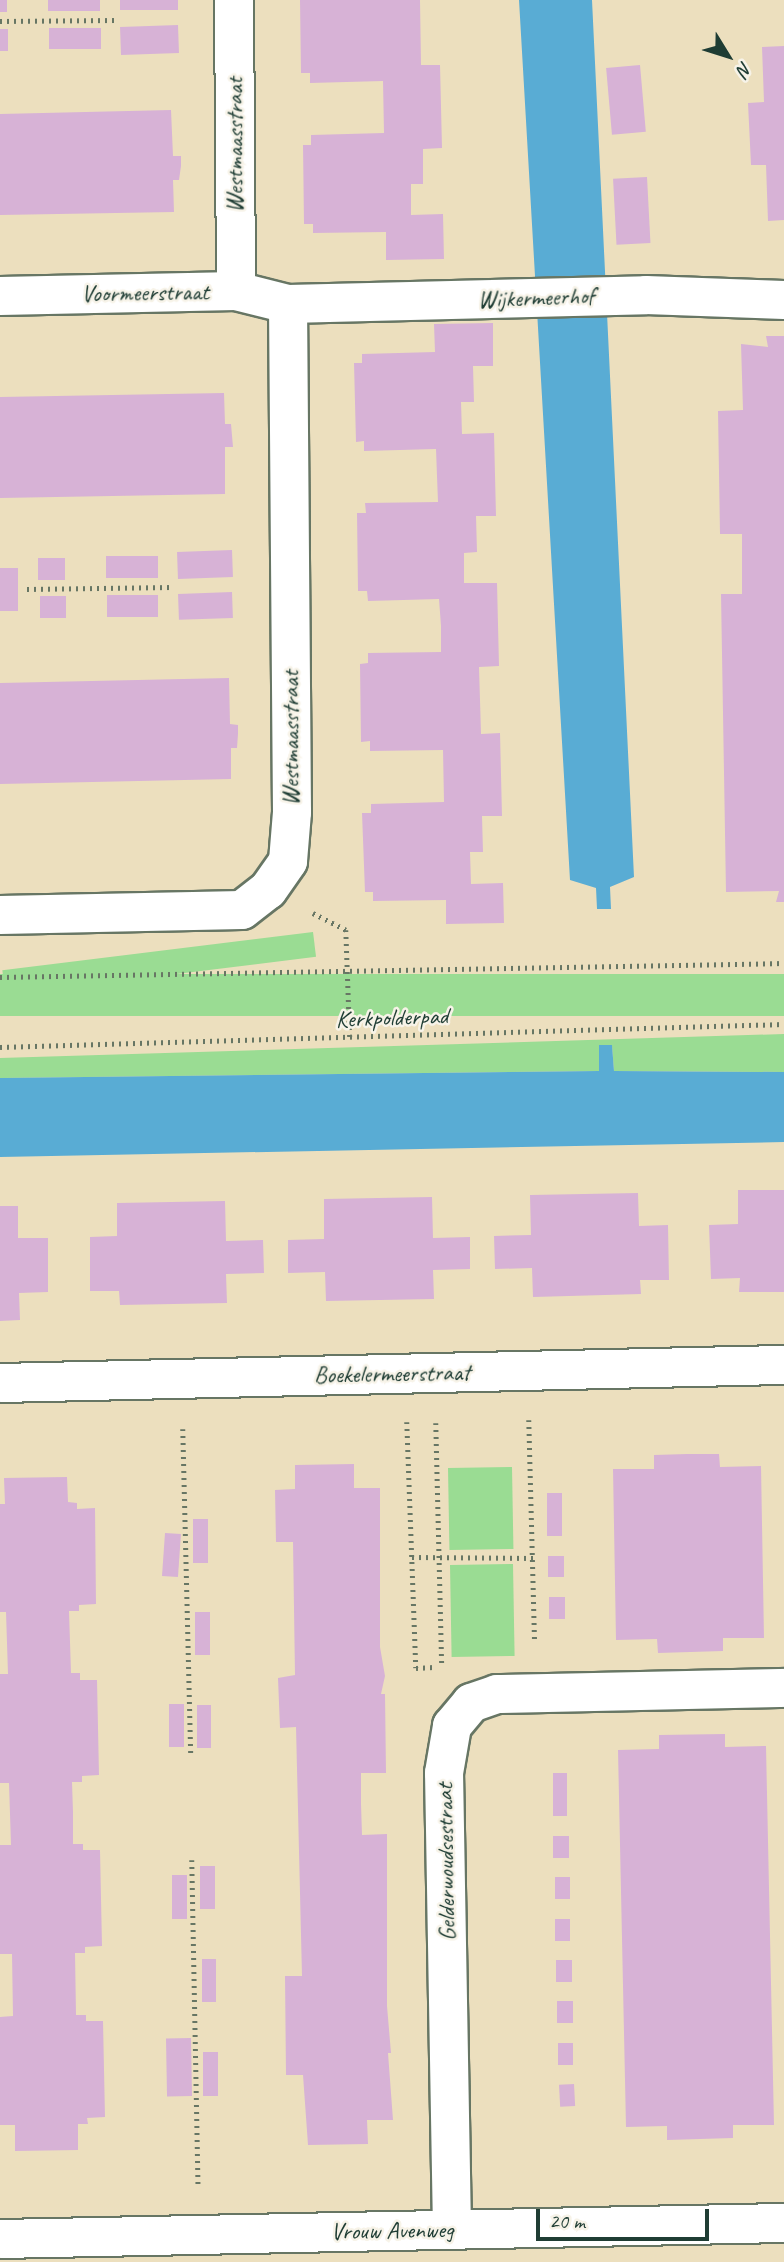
<!DOCTYPE html>
<html>
<head>
<meta charset="utf-8">
<style>
	body { margin:0 }
	#map { position:relative; width:784px; height:2262px; overflow:hidden; background:#ecdfbe; font-family:Caveat,sans-serif }
	div>[style] { position:absolute }
	[style*='--x'] { left:calc(var(--x)*1px); top:calc(var(--y)*1px); width:calc(var(--w)*1px); rotate:calc(var(--a)*1deg) }
	.green>* { inset:0; background:#9adc93; transform-origin:0 0 }
	.water>* { inset:0; background:#59acd4 }
	.building>* { inset:0; background:#d7b2d6; transform-origin:0 0 }
	.path>* { height:4.5px; margin-top:-2.25px; transform-origin:0; background:repeating-linear-gradient(90deg,#677664 0 2px,transparent 0 7px) }
	.roads { filter:drop-shadow(2px 0 #677664) drop-shadow(-2px 0 #677664) drop-shadow(0 2px #677664) drop-shadow(0 -2px #677664) }
	.minor>* { height:38px; margin:-19px; padding:0 19px; transform-origin:19px; border-radius:19px; background:#fff }
	span { translate:-50% -50%; white-space:nowrap; text-align:center; line-height:1.15; -webkit-text-stroke:5px #f7f3e8; paint-order:stroke }
	.street-label { font-size:24px; color:#1f3d34 }
	.north { position:absolute; left:693px; top:21px; width:70px; height:70px; -webkit-text-stroke:5px #f7f3e8; paint-order:stroke; rotate:128deg; font-size:19px; font-weight:700; line-height:28px; text-align:center; color:#1f3d34 }
	.north::after { content:''; display:block; margin:auto; width:24px; height:32px; background:#1f3d34; clip-path:polygon(50% 0,100% 100%,50% 72%,0 100%) }
	.scale { position:absolute; left:536px; top:2209px; width:173px; height:32px; box-sizing:border-box; border:4px solid #1f3d34; border-top:0; padding-left:9px; font-size:21px; line-height:24px; white-space:nowrap; color:#1f3d34; -webkit-text-stroke:5px #f7f3e8; paint-order:stroke }
</style>
</head>
<body>
<div id="map">
	<div class="green">
		<i style="left:313px;top:932px;width:25px;height:313px;rotate:83deg"></i>
		<i style="left:784px;top:974px;width:42px;height:784px;rotate:90deg"></i>
		<i style="clip-path:polygon(784px 1034px,784px 1072px,614px 1071px,612px 1046px,605px 1045px,599px 1046px,600px 1071px,0 1078px,0 1058px)"></i>
		<i style="left:512px;top:1467px;width:82px;height:64px;rotate:89deg"></i>
		<i style="left:513px;top:1564px;width:92px;height:63px;rotate:89deg"></i>
	</div>
	<div class="water">
		<i style="clip-path:polygon(519px 0,592px 0,634px 877px,610px 887px,611px 909px,597px 909px,596px 888px,570px 880px)"></i>
		<i style="clip-path:polygon(599px 1045px,612px 1045px,614px 1071px,784px 1072px,784px 1142px,0 1157px,0 1078px,599px 1071px)"></i>
	</div>
	<div class="building">
		<i style="left:0;top:0;width:7px;height:12px"></i>
		<i style="left:48px;top:0;width:52px;height:11px"></i>
		<i style="left:120px;top:0;width:58px;height:10px"></i>
		<i style="clip-path:polygon(300px 0,420px 0,421px 65px,440px 65px,442px 148px,423px 149px,423px 184px,411px 184px,411px 215px,443px 214px,444px 259px,386px 260px,386px 232px,313px 233px,313px 224px,304px 224px,303px 145px,311px 145px,311px 135px,384px 133px,383px 81px,310px 83px,310px 73px,301px 73px)"></i>
		<i style="left:178px;top:25px;width:28px;height:58px;rotate:88deg"></i>
		<i style="left:101px;top:28px;width:21px;height:52px;rotate:90deg"></i>
		<i style="left:0;top:29px;width:8px;height:22px"></i>
		<i style="clip-path:polygon(784px 46px,784px 220px,768px 221px,766px 165px,751px 165px,748px 103px,764px 102px,762px 47px)"></i>
		<i style="left:640px;top:65px;width:67px;height:34px;rotate:85deg"></i>
		<i style="clip-path:polygon(171px 110px,173px 156px,181px 156px,181px 166px,179px 180px,173px 180px,174px 212px,0 215px,0 114px)"></i>
		<i style="left:647px;top:177px;width:66px;height:34px;rotate:87deg"></i>
		<i style="clip-path:polygon(493px 323px,493px 366px,473px 366px,474px 402px,461px 402px,462px 434px,494px 433px,496px 516px,476px 516px,477px 552px,464px 553px,464px 583px,497px 583px,499px 666px,479px 667px,480px 700px,481px 734px,500px 733px,502px 816px,482px 816px,483px 852px,470px 852px,471px 884px,503px 883px,504px 923px,446px 924px,446px 900px,373px 901px,373px 892px,365px 892px,362px 813px,371px 813px,371px 804px,444px 802px,443px 750px,370px 751px,370px 741px,361px 742px,360px 664px,368px 663px,368px 653px,441px 652px,441px 626px,439px 599px,368px 601px,367px 591px,358px 591px,357px 513px,366px 513px,365px 503px,438px 502px,437px 476px,436px 449px,364px 451px,364px 441px,356px 442px,354px 363px,362px 363px,362px 354px,435px 352px,434px 324px)"></i>
		<i style="clip-path:polygon(766px 336px,784px 336px,784px 902px,776px 902px,779px 891px,726px 892px,721px 594px,742px 594px,742px 534px,720px 534px,718px 411px,743px 410px,741px 344px,768px 347px)"></i>
		<i style="clip-path:polygon(224px 393px,225px 424px,231px 424px,233px 447px,225px 447px,225px 494px,0 498px,0 397px)"></i>
		<i style="left:232px;top:550px;width:27px;height:55px;rotate:88deg"></i>
		<i style="left:158px;top:556px;width:22px;height:52px;rotate:90deg"></i>
		<i style="left:38px;top:558px;width:27px;height:22px"></i>
		<i style="left:0;top:568px;width:18px;height:43px"></i>
		<i style="left:232px;top:592px;width:26px;height:54px;rotate:88deg"></i>
		<i style="left:107px;top:595px;width:51px;height:22px"></i>
		<i style="left:66px;top:596px;width:22px;height:26px;rotate:90deg"></i>
		<i style="clip-path:polygon(229px 678px,230px 724px,238px 725px,238px 734px,237px 748px,231px 748px,231px 779px,0 784px,0 683px)"></i>
		<i style="clip-path:polygon(738px 1190px,784px 1190px,784px 1292px,739px 1292px,740px 1278px,711px 1279px,709px 1225px,738px 1224px)"></i>
		<i style="clip-path:polygon(638px 1193px,639px 1226px,668px 1225px,669px 1280px,640px 1280px,641px 1294px,533px 1297px,532px 1268px,495px 1269px,494px 1236px,531px 1235px,530px 1195px)"></i>
		<i style="clip-path:polygon(432px 1197px,433px 1238px,470px 1237px,470px 1269px,433px 1270px,434px 1299px,326px 1301px,325px 1272px,288px 1273px,288px 1240px,324px 1239px,324px 1199px)"></i>
		<i style="clip-path:polygon(225px 1201px,226px 1241px,263px 1240px,264px 1273px,226px 1274px,227px 1303px,120px 1305px,119px 1291px,90px 1291px,90px 1237px,117px 1236px,117px 1203px)"></i>
		<i style="clip-path:polygon(0 1206px,18px 1206px,18px 1238px,48px 1238px,48px 1292px,19px 1293px,20px 1320px,0 1321px)"></i>
		<i style="clip-path:polygon(687px 1454px,719px 1454px,720px 1467px,761px 1466px,764px 1638px,723px 1638px,723px 1651px,658px 1653px,657px 1639px,616px 1640px,613px 1469px,654px 1469px,654px 1455px)"></i>
		<i style="clip-path:polygon(354px 1464px,354px 1488px,380px 1488px,380px 1647px,385px 1676px,381px 1694px,385px 1694px,386px 1773px,361px 1773px,361px 1804px,362px 1835px,387px 1834px,387px 2006px,391px 2053px,388px 2053px,393px 2120px,367px 2120px,368px 2144px,308px 2145px,303px 2075px,286px 2075px,285px 1976px,302px 1976px,296px 1727px,280px 1728px,278px 1678px,295px 1675px,293px 1542px,276px 1542px,275px 1490px,295px 1489px,295px 1465px)"></i>
		<i style="clip-path:polygon(67px 1477px,68px 1502px,77px 1503px,77px 1509px,95px 1508px,96px 1604px,79px 1605px,79px 1611px,69px 1611px,71px 1673px,80px 1673px,80px 1680px,97px 1680px,99px 1775px,82px 1776px,82px 1782px,72px 1782px,73px 1812px,73px 1844px,83px 1844px,83px 1850px,100px 1850px,102px 1946px,85px 1947px,85px 1953px,75px 1953px,76px 2015px,86px 2015px,86px 2021px,103px 2021px,105px 2117px,87px 2118px,88px 2124px,78px 2124px,78px 2150px,15px 2151px,15px 2125px,0 2125px,0 2017px,13px 2016px,12px 1954px,0 1954px,0 1845px,11px 1845px,9px 1783px,0 1783px,0 1674px,8px 1674px,6px 1612px,0 1612px,0 1504px,5px 1504px,4px 1478px)"></i>
		<i style="left:547px;top:1493px;width:15px;height:43px"></i>
		<i style="left:193px;top:1519px;width:15px;height:44px"></i>
		<i style="left:165px;top:1533px;width:16px;height:43px;rotate:4deg"></i>
		<i style="left:548px;top:1556px;width:16px;height:21px"></i>
		<i style="left:565px;top:1597px;width:22px;height:16px;rotate:90deg"></i>
		<i style="left:195px;top:1612px;width:15px;height:43px"></i>
		<i style="left:184px;top:1704px;width:43px;height:15px;rotate:90deg"></i>
		<i style="left:197px;top:1705px;width:14px;height:43px"></i>
		<i style="clip-path:polygon(725px 1734px,725px 1747px,766px 1746px,774px 2125px,733px 2125px,733px 2138px,667px 2140px,667px 2126px,626px 2127px,618px 1750px,659px 1749px,659px 1735px)"></i>
		<i style="left:553px;top:1773px;width:14px;height:43px"></i>
		<i style="left:553px;top:1836px;width:16px;height:22px"></i>
		<i style="left:200px;top:1866px;width:15px;height:43px"></i>
		<i style="left:172px;top:1875px;width:15px;height:44px"></i>
		<i style="left:570px;top:1877px;width:22px;height:15px;rotate:90deg"></i>
		<i style="left:555px;top:1919px;width:15px;height:22px"></i>
		<i style="left:202px;top:1959px;width:14px;height:43px"></i>
		<i style="left:572px;top:1960px;width:22px;height:16px;rotate:90deg"></i>
		<i style="left:573px;top:2001px;width:22px;height:16px;rotate:90deg"></i>
		<i style="left:191px;top:2038px;width:58px;height:25px;rotate:89deg"></i>
		<i style="left:558px;top:2043px;width:15px;height:22px"></i>
		<i style="left:203px;top:2052px;width:15px;height:44px"></i>
		<i style="left:574px;top:2084px;width:22px;height:15px;rotate:87deg"></i>
	</div>
	<div class="path">
		<i style="--x:0;--y:21;--w:117;--a:-0.5"></i>
		<i style="--x:27;--y:589;--w:146;--a:-0.8"></i>
		<i style="--x:313;--y:913;--w:37;--a:27"></i>
		<i style="--x:346;--y:930;--w:107;--a:87.9"></i>
		<i style="--x:0;--y:977;--w:784;--a:-1.02"></i>
		<i style="--x:0;--y:1047;--w:784;--a:-1.68"></i>
		<i style="--x:529;--y:1420;--w:223;--a:88.5"></i>
		<i style="--x:407;--y:1422;--w:246;--a:87.9"></i>
		<i style="--x:416;--y:1668;--w:18;--a:-3"></i>
		<i style="--x:436;--y:1423;--w:240;--a:88.6"></i>
		<i style="--x:183;--y:1429;--w:328;--a:88.6"></i>
		<i style="--x:412;--y:1557;--w:121;--a:0.5"></i>
		<i style="--x:192;--y:1860;--w:324;--a:88.9"></i>
	</div>
	<div class="roads">
		<div class="minor">
			<i style="--x:234;--y:0;--w:291;--a:89.6"></i>
			<i style="--x:0;--y:296;--w:236;--a:-1.2"></i>
			<i style="--x:236;--y:291;--w:54;--a:14"></i>
			<i style="--x:288;--y:304;--w:358;--a:-1.4"></i>
			<i style="--x:646;--y:295;--w:138;--a:2.1"></i>
			<i style="--x:0;--y:915;--w:242;--a:-1.2"></i>
			<i style="--x:242;--y:910;--w:33;--a:-38"></i>
			<i style="--x:268;--y:890;--w:35;--a:-55"></i>
			<i style="--x:288;--y:861;--w:49;--a:-85.3"></i>
			<i style="--x:292;--y:812;--w:508;--a:-90.45"></i>
			<i style="--x:0;--y:1383;--w:784;--a:-1.32"></i>
			<i style="--x:452;--y:2230;--w:457;--a:-91"></i>
			<i style="--x:444;--y:1773;--w:48;--a:-80.3"></i>
			<i style="--x:452;--y:1726;--w:30;--a:-50"></i>
			<i style="--x:471;--y:1703;--w:28;--a:-19"></i>
			<i style="--x:497;--y:1694;--w:287;--a:-1.2"></i>
			<i style="--x:0;--y:2239;--w:784;--a:-1.17"></i>
		</div>
	</div>
	<div class="street-label">
		<span style="left:235px;top:145px;rotate:-90deg">Westmaasstraat</span>
		<span style="left:145px;top:293px;rotate:-1deg">Voormeerstraat</span>
		<span style="left:536px;top:298px;rotate:-2deg">Wijkermeerhof</span>
		<span style="left:291px;top:738px;rotate:-90deg">Westmaasstraat</span>
		<span style="left:392px;top:1018px;rotate:-2deg">Kerkpolderpad</span>
		<span style="left:392px;top:1374px;rotate:-1deg">Boekelermeerstraat</span>
		<span style="left:446px;top:1862px;rotate:-91deg">Gelderwoudsestraat</span>
		<span style="left:392px;top:2231px;rotate:-1deg">Vrouw Avenweg</span>
	</div>
	<div class="north">N</div>
	<div class="scale">20 m</div>
</div>
</body>
</html>
